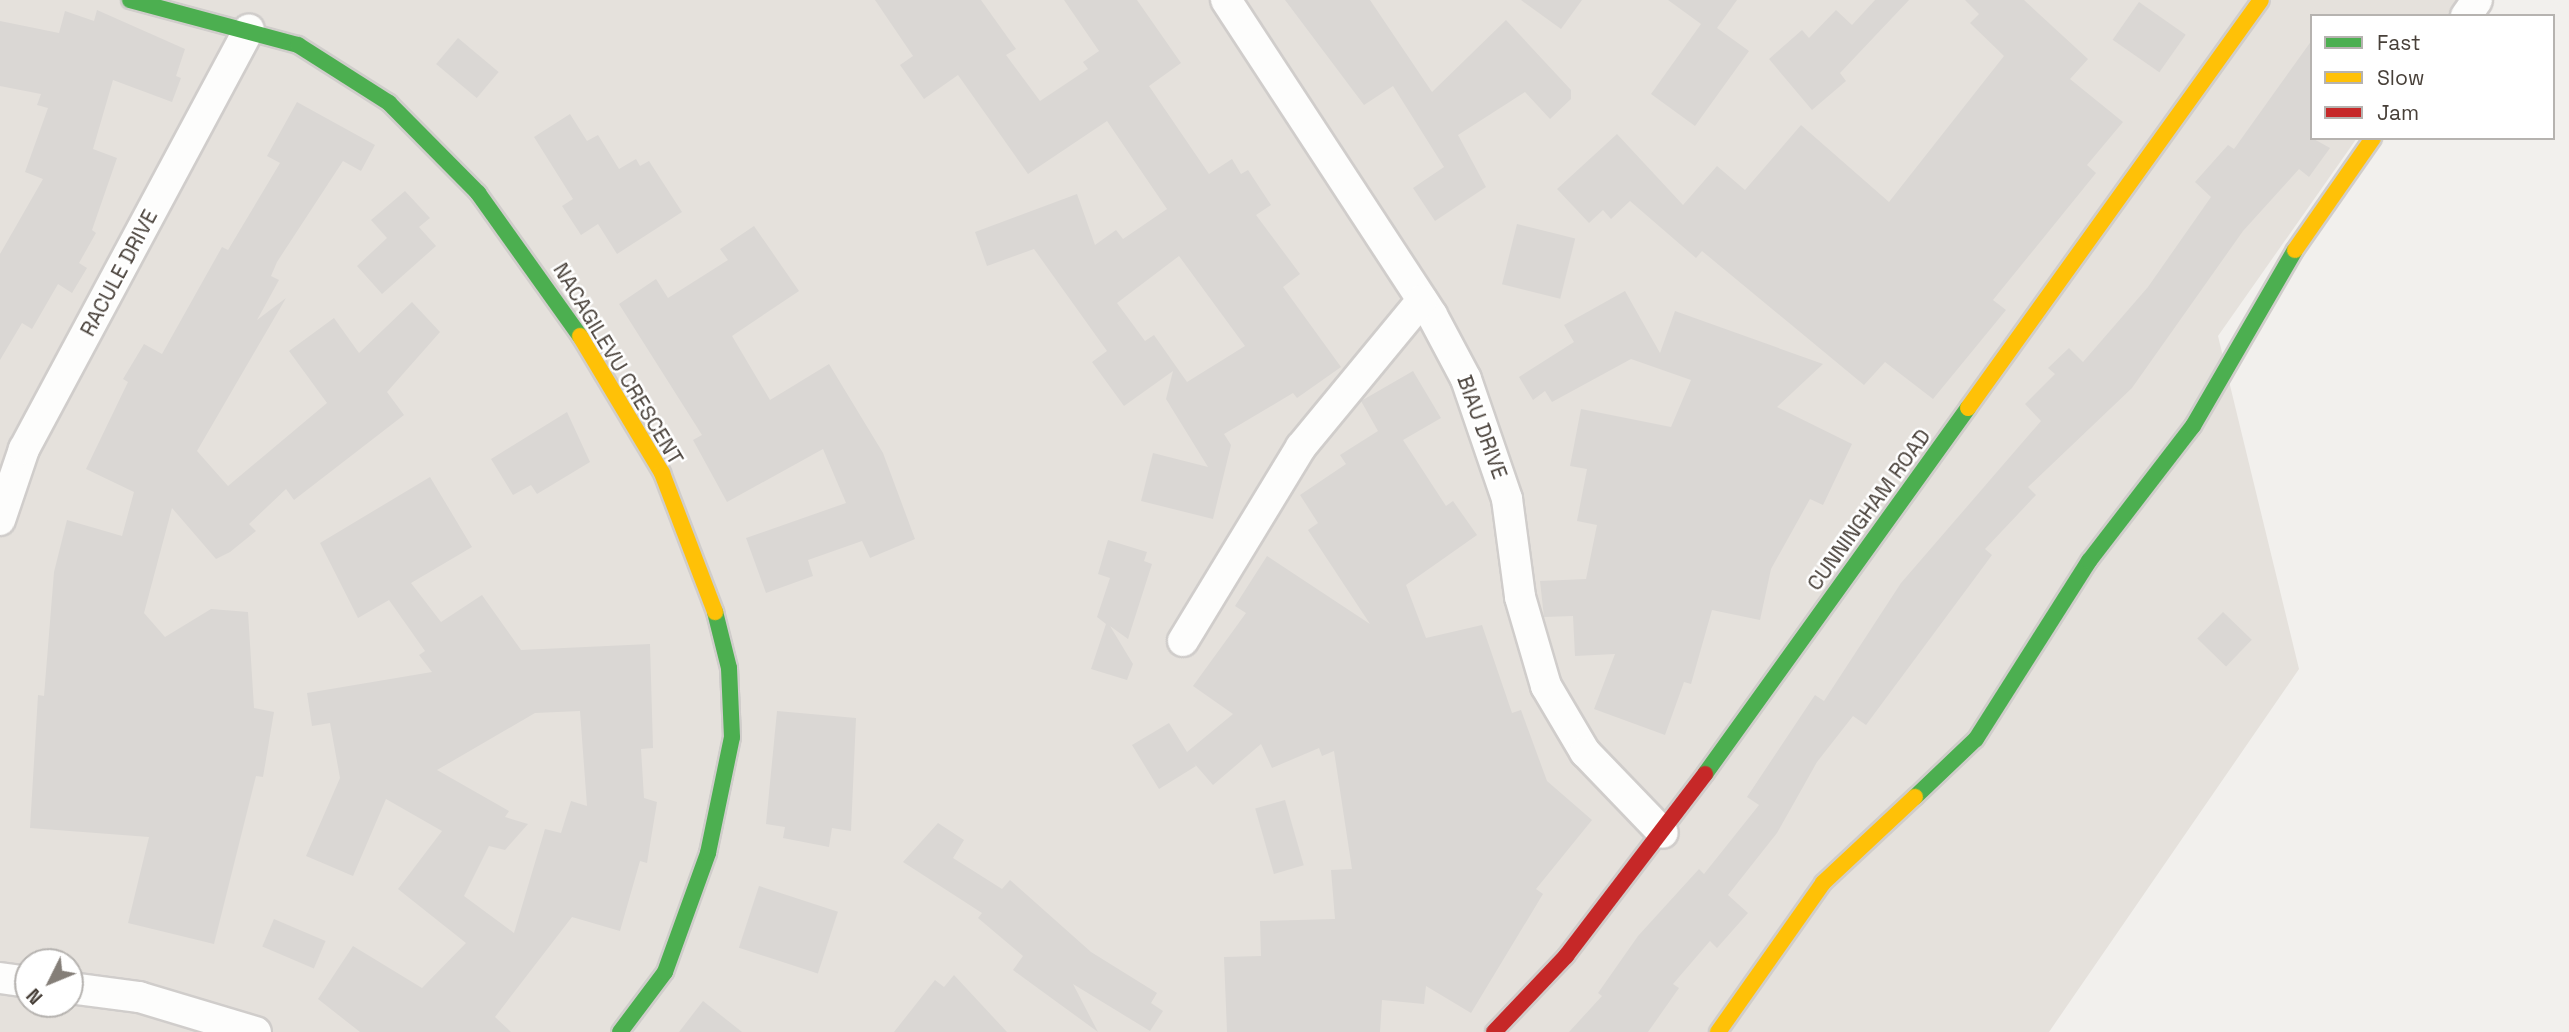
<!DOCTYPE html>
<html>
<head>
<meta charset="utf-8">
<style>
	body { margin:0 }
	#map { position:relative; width:2569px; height:1032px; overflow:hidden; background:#f2f0ed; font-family:"Space Grotesk",sans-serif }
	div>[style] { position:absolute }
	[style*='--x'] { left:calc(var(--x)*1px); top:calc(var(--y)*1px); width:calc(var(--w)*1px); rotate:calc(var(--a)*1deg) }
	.residential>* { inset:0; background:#e5e1dc }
	.building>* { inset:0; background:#dad7d4; transform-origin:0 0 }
	.roads { filter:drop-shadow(2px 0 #d0cdcb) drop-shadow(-2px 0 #d0cdcb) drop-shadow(0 2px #d0cdcb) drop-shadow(0 -2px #d0cdcb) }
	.street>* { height:30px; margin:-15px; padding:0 15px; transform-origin:15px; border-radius:15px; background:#fdfdfc }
	.fast>* { height:16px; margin:-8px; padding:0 8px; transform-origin:8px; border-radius:8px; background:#4caf50 }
	.slow>* { height:16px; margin:-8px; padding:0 8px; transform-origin:8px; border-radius:8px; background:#ffc107 }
	.jam>* { height:16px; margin:-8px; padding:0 8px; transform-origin:8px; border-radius:8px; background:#c62828 }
	span { translate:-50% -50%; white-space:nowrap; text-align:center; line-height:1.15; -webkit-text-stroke:5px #fff; paint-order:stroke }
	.street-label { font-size:21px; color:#484039 }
	.legend { position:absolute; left:2310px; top:14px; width:245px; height:126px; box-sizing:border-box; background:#fff; border:2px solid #b6b3b0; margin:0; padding:9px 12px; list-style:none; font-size:21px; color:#484039 }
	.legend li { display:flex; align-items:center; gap:14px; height:35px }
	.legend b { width:35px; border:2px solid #b6b3b0 }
	.north { position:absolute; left:14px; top:948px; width:70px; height:70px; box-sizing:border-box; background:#fff; border:2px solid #b6b3b0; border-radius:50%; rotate:227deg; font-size:19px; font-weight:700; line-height:28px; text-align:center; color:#484039 }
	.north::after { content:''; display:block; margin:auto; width:24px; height:32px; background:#847e78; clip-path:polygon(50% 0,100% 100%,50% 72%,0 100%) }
</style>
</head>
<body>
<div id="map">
	<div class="residential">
		<i style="clip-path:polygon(evenodd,0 0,2460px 0,2448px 16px,2312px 16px,2312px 138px,2357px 138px,2218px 336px,2299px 669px,2049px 1032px,0 1032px,0 0,28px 962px,70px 962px,70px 1004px,28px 1004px,28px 962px)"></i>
	</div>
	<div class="building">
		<i style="clip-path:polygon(evenodd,875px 0,981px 0,1016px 49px,1006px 55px,1040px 101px,1088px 69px,1083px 62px,1099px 51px,1064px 0,1137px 0,1181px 63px,1149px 86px,1209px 174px,1232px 159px,1241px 174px,1248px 170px,1271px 205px,1256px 215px,1300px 274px,1283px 287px,1341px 367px,1297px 398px,1293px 393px,1224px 434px,1231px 445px,1213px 519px,1141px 501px,1153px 453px,1208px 467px,1166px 399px,1173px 371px,1124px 406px,1092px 362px,1107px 351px,1034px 249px,987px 266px,975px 232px,1077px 194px,1095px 245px,1116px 230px,1123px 239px,1167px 209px,1107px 121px,1028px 174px,958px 75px,924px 99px,900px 65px,913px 56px,875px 0,1179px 256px,1245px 346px,1187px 382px,1154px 335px,1145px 341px,1117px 303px,1179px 256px)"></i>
		<i style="clip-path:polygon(1285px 0,1370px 0,1432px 92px,1506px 20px,1571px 90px,1571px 99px,1550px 119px,1525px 92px,1458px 135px,1486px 187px,1435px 221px,1413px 188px,1444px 167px,1393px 86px,1364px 105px)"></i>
		<i style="clip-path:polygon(1521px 0,1582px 0,1561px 29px)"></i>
		<i style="clip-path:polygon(1668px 0,1737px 0,1717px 28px,1749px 51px,1695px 126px,1651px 94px,1701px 24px)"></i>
		<i style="clip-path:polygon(1875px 0,1909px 0,1840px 73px,1846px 81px,1812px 110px,1769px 59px,1802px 30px,1809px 38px,1836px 10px,1852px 25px)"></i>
		<i style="clip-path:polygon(1965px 0,2024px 0,2088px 59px,2070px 79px,2123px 122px,2087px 165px,2096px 173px,1993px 300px,2006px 310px,1933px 399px,1885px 362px,1864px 385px,1702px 251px,1696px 258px,1630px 201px,1611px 219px,1603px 210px,1589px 223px,1557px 189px,1617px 134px,1683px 205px,1717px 166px,1745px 190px,1801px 125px,1889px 202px,2004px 56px,1970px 23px,1979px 14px)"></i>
		<i style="left:2139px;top:2px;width:57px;height:46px;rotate:35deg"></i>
		<i style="clip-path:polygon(97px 10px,185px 49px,176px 76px,181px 78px,172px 102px,113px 80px,93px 149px,117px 158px,92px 230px,96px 233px,79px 263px,87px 268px,72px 293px,58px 284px,32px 329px,22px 323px,0 360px,0 254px,43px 179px,25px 172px,48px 108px,37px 105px,41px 94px,0 86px,0 21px,59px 33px,65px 11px,94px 21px)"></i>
		<i style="left:458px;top:38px;width:53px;height:34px;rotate:40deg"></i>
		<i style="clip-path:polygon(2312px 40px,2312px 138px,2330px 148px,2309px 177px,2299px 169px,2243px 231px,2132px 388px,2028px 487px,2036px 495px,1985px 549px,1992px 555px,1866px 725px,1853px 716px,1817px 762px,1777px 833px,1728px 895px,1748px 913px,1717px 948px,1710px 941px,1673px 984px,1679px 988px,1648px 1032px,1569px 1032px,1602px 996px,1598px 993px,1638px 936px,1699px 869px,1704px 874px,1759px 805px,1747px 797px,1815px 695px,1824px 701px,1901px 583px,2041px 421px,2025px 404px,2055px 374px,2048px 368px,2069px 348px,2083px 362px,2148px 287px,2211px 197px,2195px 182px,2228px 145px,2234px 149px)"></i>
		<i style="clip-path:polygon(297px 102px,375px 145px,361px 171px,343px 161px,277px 262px,271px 276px,279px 280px,257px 320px,286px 298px,197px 451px,228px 486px,321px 408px,327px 403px,289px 351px,334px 318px,359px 353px,412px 302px,440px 332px,387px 392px,404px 415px,294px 500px,286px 489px,249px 524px,256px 531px,230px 552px,216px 559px,172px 508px,144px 613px,165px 637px,211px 609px,248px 612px,254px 708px,274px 712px,263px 777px,256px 776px,214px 944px,128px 923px,149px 837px,30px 828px,38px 695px,44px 696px,54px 572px,67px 520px,122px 536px,134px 492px,86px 469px,128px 382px,123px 379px,144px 344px,162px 354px,222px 247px,228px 250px,280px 163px,267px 156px)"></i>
		<i style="clip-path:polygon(570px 114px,587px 141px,598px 135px,619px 169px,636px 159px,640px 166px,649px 161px,682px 212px,617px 254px,598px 224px,581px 235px,562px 206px,573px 199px,534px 137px)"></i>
		<i style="clip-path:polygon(405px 191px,430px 218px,419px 227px,436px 246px,382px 294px,357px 266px,387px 238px,371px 220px)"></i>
		<i style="left:1517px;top:224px;width:60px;height:62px;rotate:14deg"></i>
		<i style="clip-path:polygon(754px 226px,799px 291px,732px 336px,770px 400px,829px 364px,883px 453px,915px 539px,870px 558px,862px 541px,808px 560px,813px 576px,766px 593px,746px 538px,846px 503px,823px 449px,727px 502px,693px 440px,702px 435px,619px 304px,656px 279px,668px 298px,728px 260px,720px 249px)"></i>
		<i style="clip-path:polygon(1625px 291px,1660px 353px,1675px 311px,1823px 364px,1777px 407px,1852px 444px,1823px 505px,1810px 499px,1771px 569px,1760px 620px,1712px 610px,1691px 684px,1684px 682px,1665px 735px,1594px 709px,1615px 654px,1575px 656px,1573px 616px,1544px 617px,1540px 581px,1586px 579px,1597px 525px,1577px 521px,1587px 469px,1570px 466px,1581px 409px,1671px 427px,1691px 380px,1631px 359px,1552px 402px,1545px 391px,1533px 400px,1519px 377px,1574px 342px,1564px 325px)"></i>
		<i style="clip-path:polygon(1413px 371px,1441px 418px,1403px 440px,1446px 506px,1453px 501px,1477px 535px,1406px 585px,1426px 638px,1482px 625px,1512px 713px,1521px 710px,1547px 781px,1592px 820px,1536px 889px,1543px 894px,1471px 1013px,1426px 986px,1424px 1004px,1382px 1000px,1380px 1032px,1227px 1032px,1224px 957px,1261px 956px,1260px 921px,1335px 919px,1331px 870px,1352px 869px,1334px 751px,1322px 756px,1319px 748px,1272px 768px,1261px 744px,1213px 785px,1193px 762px,1196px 766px,1159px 789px,1132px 745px,1169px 723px,1187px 752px,1233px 714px,1193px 686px,1246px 613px,1235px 606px,1267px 556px,1370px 624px,1308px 530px,1318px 523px,1300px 495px,1346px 464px,1340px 455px,1378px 431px,1361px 401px)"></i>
		<i style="clip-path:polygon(567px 412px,590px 462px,537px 494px,531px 485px,513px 495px,491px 459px)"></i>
		<i style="clip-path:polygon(evenodd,430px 477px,472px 547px,411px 583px,441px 622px,482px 595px,521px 650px,650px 644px,653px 748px,641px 749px,644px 798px,657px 802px,647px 863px,640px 861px,620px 931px,572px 917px,495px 1017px,511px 1032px,360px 1032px,318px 999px,353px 946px,422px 988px,466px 943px,398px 889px,442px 831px,386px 799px,353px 876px,306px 856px,340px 778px,330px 723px,312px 726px,307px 693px,432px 672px,419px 655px,425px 651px,389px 600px,358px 618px,320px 543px,430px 477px,580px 711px,587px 806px,571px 801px,561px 833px,545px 829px,514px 933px,464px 896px,489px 846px,505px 850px,528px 824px,505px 817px,509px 811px,437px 770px,535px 713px,580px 711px)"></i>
		<i style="clip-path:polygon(1108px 540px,1147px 552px,1144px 561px,1152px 564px,1128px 639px,1110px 626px,1133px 664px,1127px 680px,1091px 669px,1106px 624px,1097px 617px,1110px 578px,1098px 574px)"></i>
		<i style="left:2223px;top:612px;width:40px;height:37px;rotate:44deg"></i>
		<i style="clip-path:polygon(777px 711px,856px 718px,851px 831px,832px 828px,829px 847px,783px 838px,785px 827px,766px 824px)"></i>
		<i style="left:1285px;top:800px;width:68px;height:31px;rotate:74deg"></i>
		<i style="clip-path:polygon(938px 823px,964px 840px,953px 858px,1002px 889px,1010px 880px,1091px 952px,1157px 993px,1151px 1003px,1163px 1011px,1150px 1031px,1073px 984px,1098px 1032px,1013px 970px,1023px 956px,978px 918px,982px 913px,903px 862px)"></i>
		<i style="left:759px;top:886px;width:83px;height:65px;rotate:18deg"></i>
		<i style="left:274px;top:919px;width:56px;height:30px;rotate:23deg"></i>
		<i style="clip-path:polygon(954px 975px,1007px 1032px,894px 1032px,935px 980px,944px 987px)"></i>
		<i style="clip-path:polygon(703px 1001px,742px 1032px,679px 1032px)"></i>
	</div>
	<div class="roads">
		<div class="street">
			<i style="--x:1226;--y:0;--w:376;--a:56.8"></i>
			<i style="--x:1432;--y:315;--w:72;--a:62"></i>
			<i style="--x:1466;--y:379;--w:127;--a:71.1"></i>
			<i style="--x:1507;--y:499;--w:99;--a:82.4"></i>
			<i style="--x:1520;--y:597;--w:93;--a:73.7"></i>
			<i style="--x:1546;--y:686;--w:77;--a:59.4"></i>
			<i style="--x:1585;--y:752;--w:112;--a:46.1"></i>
			<i style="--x:2466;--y:16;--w:19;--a:-55"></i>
			<i style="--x:0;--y:520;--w:75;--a:-71.3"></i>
			<i style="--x:24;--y:449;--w:476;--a:-61.8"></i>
			<i style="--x:1183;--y:641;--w:227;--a:-58.7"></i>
			<i style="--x:1301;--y:447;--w:190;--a:-50.5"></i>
			<i style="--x:0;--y:978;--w:28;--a:8"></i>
			<i style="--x:70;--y:988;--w:70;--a:7.4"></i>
			<i style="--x:139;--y:997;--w:122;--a:16.7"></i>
		</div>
		<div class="fast">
			<i style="--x:130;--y:0;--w:174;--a:15"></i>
			<i style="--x:298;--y:45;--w:108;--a:32.5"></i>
			<i style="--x:389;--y:103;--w:127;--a:45.3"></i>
			<i style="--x:478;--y:193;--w:176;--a:54.5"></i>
			<i style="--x:1705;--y:774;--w:451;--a:-54.3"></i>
			<i style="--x:1915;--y:797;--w:84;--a:-43.6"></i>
			<i style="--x:1976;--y:739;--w:211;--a:-57.6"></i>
			<i style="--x:2089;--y:561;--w:170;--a:-52.4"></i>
			<i style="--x:2193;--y:426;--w:203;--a:-59.9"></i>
			<i style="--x:620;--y:1032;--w:75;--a:-53.1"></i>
			<i style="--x:665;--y:972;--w:127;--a:-70.1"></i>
			<i style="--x:708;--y:853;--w:118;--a:-78.3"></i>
			<i style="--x:732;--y:737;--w:69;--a:-92.5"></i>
			<i style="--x:729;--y:668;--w:58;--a:-104"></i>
		</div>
		<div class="slow">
			<i style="--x:2295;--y:250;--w:136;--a:-55.1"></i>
			<i style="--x:580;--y:336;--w:160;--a:59.1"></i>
			<i style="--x:662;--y:473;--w:149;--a:69.1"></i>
			<i style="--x:1968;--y:408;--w:502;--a:-54.32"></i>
			<i style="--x:1718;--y:1032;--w:182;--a:-54.8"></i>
			<i style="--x:1823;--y:883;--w:126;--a:-43.1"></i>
		</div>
		<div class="jam">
			<i style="--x:1494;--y:1032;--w:105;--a:-46.5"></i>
			<i style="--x:1566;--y:956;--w:229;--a:-52.6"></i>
		</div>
	</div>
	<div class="street-label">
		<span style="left:119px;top:273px;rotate:-62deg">RACULE DRIVE</span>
		<span style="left:618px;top:364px;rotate:59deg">NACAGILEVU CRESCENT</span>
		<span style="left:1482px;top:427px;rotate:70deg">BIAU DRIVE</span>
		<span style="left:1869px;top:510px;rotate:-54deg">CUNNINGHAM ROAD</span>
	</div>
	<ul class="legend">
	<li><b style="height:9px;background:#4caf50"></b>Fast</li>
	<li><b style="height:9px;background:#ffc107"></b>Slow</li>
	<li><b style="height:9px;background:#c62828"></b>Jam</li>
	</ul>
	<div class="north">N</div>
</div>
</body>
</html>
